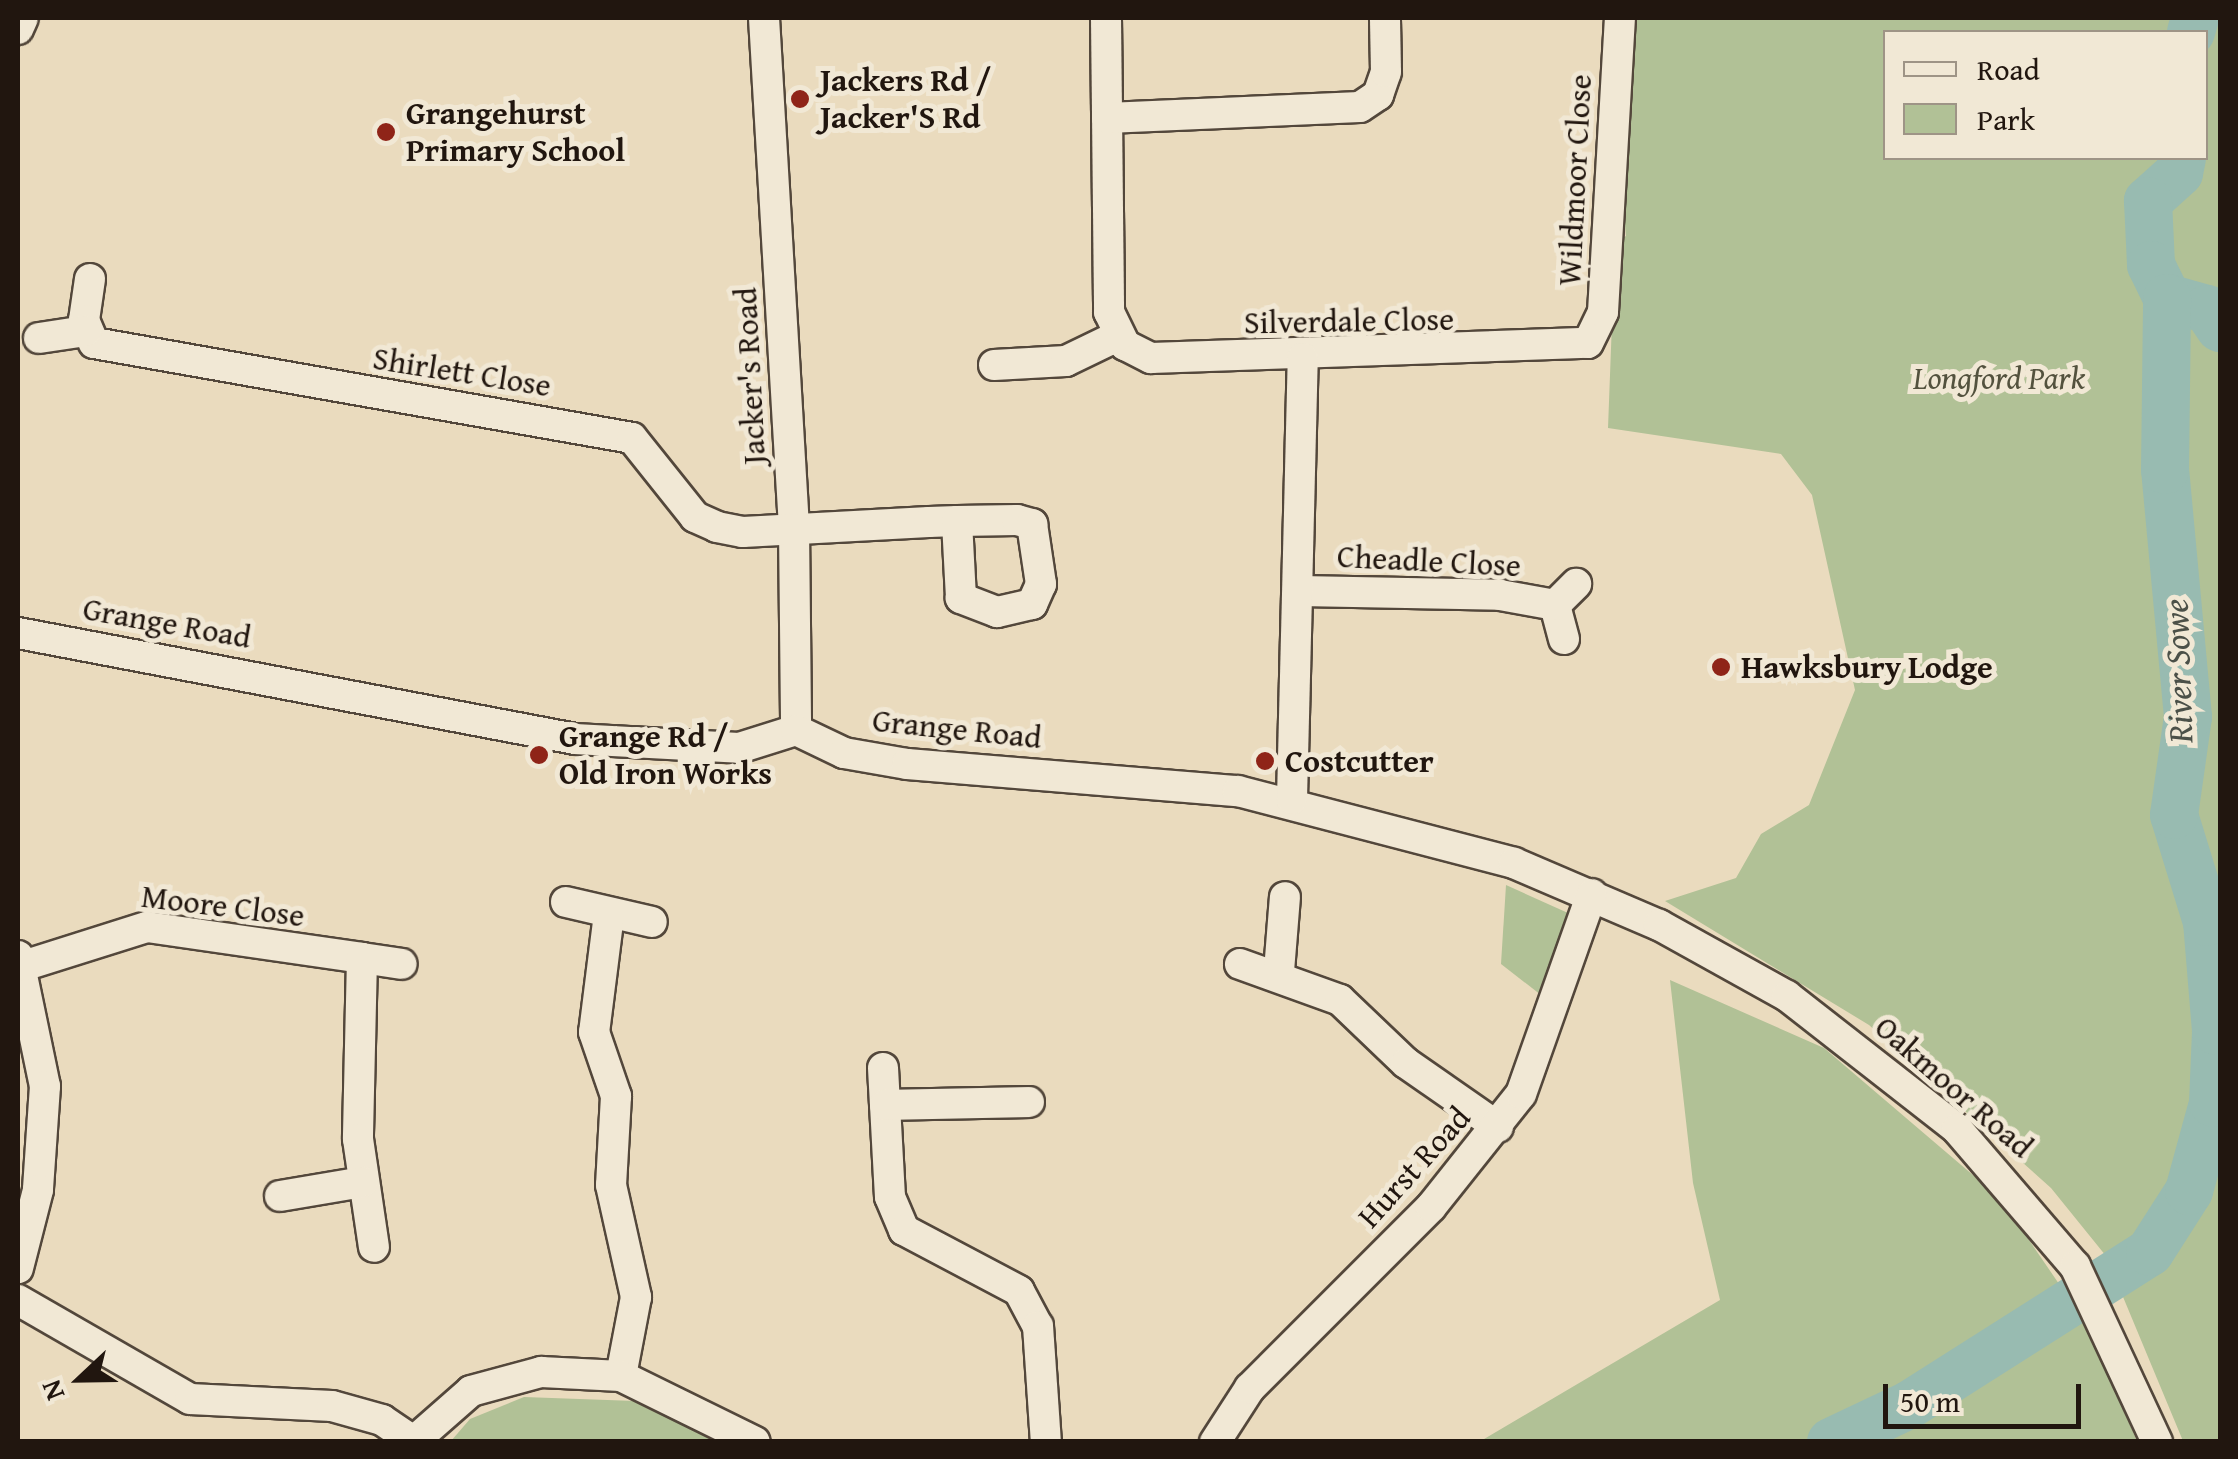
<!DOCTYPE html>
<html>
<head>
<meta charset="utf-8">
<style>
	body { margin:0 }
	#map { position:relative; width:2238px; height:1459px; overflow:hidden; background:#eadbbe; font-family:"Gentium Book Plus",serif }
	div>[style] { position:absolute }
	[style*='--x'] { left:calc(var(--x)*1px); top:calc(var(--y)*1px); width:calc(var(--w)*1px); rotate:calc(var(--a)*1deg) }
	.green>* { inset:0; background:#b1c196 }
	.river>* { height:48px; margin:-24px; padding:0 24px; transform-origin:24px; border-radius:24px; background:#98bbb1 }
	.roads { filter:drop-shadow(2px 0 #53473b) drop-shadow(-2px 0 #53473b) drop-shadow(0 2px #53473b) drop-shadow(0 -2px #53473b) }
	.minor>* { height:30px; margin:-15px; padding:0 15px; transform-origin:15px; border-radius:15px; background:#f1e8d5 }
	.dots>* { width:28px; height:28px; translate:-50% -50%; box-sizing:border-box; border:5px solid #f1e8d5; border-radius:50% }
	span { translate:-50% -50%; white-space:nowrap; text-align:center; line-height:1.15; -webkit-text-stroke:10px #f1e8d5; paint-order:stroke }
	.poi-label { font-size:32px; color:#21160f; font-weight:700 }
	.left { translate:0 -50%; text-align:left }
	.street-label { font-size:32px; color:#21160f }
	.park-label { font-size:32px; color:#53523e; font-style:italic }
	.water-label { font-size:35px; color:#4b5048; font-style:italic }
	.frame { position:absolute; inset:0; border:20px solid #21160f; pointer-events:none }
	.legend { position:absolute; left:1883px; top:30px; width:325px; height:130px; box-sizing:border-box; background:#f1e8d5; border:2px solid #9e9486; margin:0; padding:12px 18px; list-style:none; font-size:30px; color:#21160f }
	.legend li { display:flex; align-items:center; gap:20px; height:50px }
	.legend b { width:50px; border:2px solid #9e9486 }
	.north { position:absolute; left:30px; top:1329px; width:100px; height:100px; -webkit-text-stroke:8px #f1e8d5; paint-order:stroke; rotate:248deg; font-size:28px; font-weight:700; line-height:40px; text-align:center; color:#21160f }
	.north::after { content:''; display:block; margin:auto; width:35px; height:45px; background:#21160f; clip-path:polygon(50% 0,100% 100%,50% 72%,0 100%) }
	.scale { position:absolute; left:1883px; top:1384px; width:198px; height:45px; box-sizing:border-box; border:5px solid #21160f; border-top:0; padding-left:12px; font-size:30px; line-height:35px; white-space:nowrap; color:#21160f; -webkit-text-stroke:8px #f1e8d5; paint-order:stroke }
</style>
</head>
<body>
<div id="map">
	<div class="green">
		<i style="clip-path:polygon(evenodd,1629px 18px,2220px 18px,2220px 1441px,2183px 1441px,2106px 1256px,2051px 1188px,1869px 1025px,1665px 901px,1736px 878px,1761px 834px,1809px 805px,1855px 690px,1812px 495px,1781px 454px,1608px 428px,1615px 242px,1626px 236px,1619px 172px,1629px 18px,1886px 32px,2206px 32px,2206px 158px,1886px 158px,1886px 32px)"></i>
		<i style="clip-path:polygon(1506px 885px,1568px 913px,1541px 995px,1501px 964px)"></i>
		<i style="clip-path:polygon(1670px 980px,1824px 1048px,2001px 1199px,2085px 1322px,2137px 1441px,1479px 1442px,1720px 1300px,1693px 1183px)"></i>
		<i style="clip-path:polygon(524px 1397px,635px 1401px,719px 1441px,451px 1441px,470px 1419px)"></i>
	</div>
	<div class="river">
		<i style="--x:2191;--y:32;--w:15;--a:-74"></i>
		<i style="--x:2182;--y:158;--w:15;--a:101"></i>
		<i style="--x:2179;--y:173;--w:42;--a:137.9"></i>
		<i style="--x:2148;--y:201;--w:64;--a:87.3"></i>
		<i style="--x:2151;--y:265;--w:37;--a:64"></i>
		<i style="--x:2167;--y:298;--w:41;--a:15.4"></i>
		<i style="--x:2207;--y:309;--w:23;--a:56"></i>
		<i style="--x:1831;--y:1442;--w:86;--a:-25.4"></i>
		<i style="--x:1909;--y:1405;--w:285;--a:-32.4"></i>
		<i style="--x:2150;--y:1252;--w:72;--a:-57.4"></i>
		<i style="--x:2189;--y:1191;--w:91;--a:-74.7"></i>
		<i style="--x:2213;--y:1103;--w:72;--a:-87.6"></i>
		<i style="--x:2216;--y:1031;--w:109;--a:-94.7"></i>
		<i style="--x:2207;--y:922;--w:112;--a:-107.1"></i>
		<i style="--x:2174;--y:815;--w:99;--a:-81.9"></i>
		<i style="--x:2188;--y:717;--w:248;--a:-95.3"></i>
		<i style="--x:2165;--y:470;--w:172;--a:-89.3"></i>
	</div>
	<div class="roads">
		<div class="minor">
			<i style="--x:764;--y:18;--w:511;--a:86.63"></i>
			<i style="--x:794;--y:528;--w:202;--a:89.4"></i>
			<i style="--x:1106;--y:18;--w:294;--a:89.4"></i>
			<i style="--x:1109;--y:312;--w:37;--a:64"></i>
			<i style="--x:1125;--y:345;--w:29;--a:27"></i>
			<i style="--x:1151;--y:358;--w:437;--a:-2"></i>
			<i style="--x:1588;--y:343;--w:34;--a:-64"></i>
			<i style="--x:1603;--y:312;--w:294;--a:-86.7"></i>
			<i style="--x:18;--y:29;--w:12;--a:-66"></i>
			<i style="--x:1107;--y:118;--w:253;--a:-2.5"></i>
			<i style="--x:1360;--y:107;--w:22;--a:-34"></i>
			<i style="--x:1378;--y:95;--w:24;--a:-71"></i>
			<i style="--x:1386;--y:72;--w:54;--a:-91.1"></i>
			<i style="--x:90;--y:279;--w:41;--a:98.3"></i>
			<i style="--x:84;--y:320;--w:25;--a:67"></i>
			<i style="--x:94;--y:343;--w:546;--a:10.01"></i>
			<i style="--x:632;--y:438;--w:101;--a:51.4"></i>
			<i style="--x:695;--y:517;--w:24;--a:24"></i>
			<i style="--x:717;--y:527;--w:26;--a:11"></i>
			<i style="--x:743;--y:532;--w:186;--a:-3.1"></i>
			<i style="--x:929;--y:522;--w:28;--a:-2"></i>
			<i style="--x:957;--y:521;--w:60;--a:-1"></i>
			<i style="--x:1017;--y:520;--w:16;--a:15"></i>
			<i style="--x:1032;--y:524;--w:61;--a:81.5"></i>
			<i style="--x:1041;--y:584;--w:22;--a:114"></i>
			<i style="--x:1032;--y:604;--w:36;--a:167"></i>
			<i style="--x:997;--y:612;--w:39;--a:-159"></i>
			<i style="--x:961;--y:598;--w:77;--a:-93"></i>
			<i style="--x:39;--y:338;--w:48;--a:-8.5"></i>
			<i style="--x:994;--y:365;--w:72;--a:-3.2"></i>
			<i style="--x:1066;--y:361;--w:58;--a:-25.7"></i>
			<i style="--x:1300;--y:591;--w:200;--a:1.1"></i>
			<i style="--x:1500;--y:595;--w:56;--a:10.3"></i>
			<i style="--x:18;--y:633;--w:567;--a:10.77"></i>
			<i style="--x:575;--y:739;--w:164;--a:3.1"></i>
			<i style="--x:739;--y:748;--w:60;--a:-17.5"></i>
			<i style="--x:796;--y:730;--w:53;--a:25.6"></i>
			<i style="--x:844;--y:753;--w:64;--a:9.9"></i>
			<i style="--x:907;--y:764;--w:332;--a:4.7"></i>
			<i style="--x:1238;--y:791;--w:285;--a:14.6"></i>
			<i style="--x:1514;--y:863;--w:158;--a:23.2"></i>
			<i style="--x:1659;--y:925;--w:146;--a:29"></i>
			<i style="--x:1787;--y:996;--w:216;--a:38"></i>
			<i style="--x:1957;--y:1129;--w:181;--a:49.3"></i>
			<i style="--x:2075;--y:1266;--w:194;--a:65"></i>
			<i style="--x:1564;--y:639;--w:35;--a:-105"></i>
			<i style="--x:1555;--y:605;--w:30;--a:-45"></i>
			<i style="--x:1292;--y:799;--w:441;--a:-88.6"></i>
			<i style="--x:566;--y:902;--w:88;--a:13.1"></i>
			<i style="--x:609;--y:914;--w:119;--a:97.2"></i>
			<i style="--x:594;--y:1032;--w:68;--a:71"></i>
			<i style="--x:616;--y:1096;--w:89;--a:93.2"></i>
			<i style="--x:611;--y:1185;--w:115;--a:77.4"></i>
			<i style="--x:636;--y:1297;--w:80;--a:100.8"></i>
			<i style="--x:18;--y:956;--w:133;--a:78.3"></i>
			<i style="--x:45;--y:1086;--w:104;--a:93.9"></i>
			<i style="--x:38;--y:1190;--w:81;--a:104.4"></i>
			<i style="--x:362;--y:958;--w:40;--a:8.5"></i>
			<i style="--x:1240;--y:964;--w:106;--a:19.8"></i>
			<i style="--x:1340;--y:1000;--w:91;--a:43.7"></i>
			<i style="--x:1406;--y:1063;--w:112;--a:34.8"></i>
			<i style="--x:23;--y:966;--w:130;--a:-17.5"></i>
			<i style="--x:147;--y:927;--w:217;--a:8.2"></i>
			<i style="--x:362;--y:958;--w:181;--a:91.3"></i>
			<i style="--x:358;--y:1139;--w:109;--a:81.6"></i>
			<i style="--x:1279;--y:971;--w:74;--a:-85.4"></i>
			<i style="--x:883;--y:1068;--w:129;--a:86.9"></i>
			<i style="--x:890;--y:1197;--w:36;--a:67"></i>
			<i style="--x:904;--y:1230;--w:130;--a:27.9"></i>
			<i style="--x:1019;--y:1291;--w:40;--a:62"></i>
			<i style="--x:1038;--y:1326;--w:116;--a:86.1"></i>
			<i style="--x:885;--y:1105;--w:144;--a:-1.2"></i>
			<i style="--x:280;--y:1196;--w:84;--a:-9.6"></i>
			<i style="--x:18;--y:1300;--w:198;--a:29.9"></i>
			<i style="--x:190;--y:1399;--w:142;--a:2.8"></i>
			<i style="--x:332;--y:1406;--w:52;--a:15.6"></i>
			<i style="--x:382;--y:1420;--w:37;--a:34"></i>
			<i style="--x:413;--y:1442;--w:77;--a:-41.3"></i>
			<i style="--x:471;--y:1391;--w:73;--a:-15.2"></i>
			<i style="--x:541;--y:1372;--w:80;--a:2.9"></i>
			<i style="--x:621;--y:1376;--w:149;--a:26.2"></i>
			<i style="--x:1215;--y:1442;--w:64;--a:-57.1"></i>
			<i style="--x:1250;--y:1388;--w:256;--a:-45"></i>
			<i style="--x:1431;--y:1207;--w:144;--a:-51.5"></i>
			<i style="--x:1521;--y:1094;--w:212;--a:-70.5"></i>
		</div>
	</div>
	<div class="dots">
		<i style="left:800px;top:99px;background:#8f2418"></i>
		<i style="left:386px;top:132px;background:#8f2418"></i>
		<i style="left:1721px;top:667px;background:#8f2418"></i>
		<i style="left:539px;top:755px;background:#8f2418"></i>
		<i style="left:1265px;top:761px;background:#8f2418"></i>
	</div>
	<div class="poi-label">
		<span class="left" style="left:820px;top:99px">Jackers Rd /<br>Jacker'S Rd</span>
		<span class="left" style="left:406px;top:132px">Grangehurst<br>Primary School</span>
		<span class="left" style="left:1741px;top:667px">Hawksbury Lodge</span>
		<span class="left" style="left:559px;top:755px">Grange Rd /<br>Old Iron Works</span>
		<span class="left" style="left:1285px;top:761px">Costcutter</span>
	</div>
	<div class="street-label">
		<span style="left:1575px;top:180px;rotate:-87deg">Wildmoor Close</span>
		<span style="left:1349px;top:321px;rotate:-1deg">Silverdale Close</span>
		<span style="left:462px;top:372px;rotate:9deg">Shirlett Close</span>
		<span style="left:750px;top:376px;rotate:-93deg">Jacker's Road</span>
		<span style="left:1429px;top:561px;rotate:3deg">Cheadle Close</span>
		<span style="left:167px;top:623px;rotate:10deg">Grange Road</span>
		<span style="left:957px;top:729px;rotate:6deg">Grange Road</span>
		<span style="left:223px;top:906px;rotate:7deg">Moore Close</span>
		<span style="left:1954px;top:1087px;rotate:41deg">Oakmoor Road</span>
		<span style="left:1414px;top:1167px;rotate:-48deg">Hurst Road</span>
	</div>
	<div class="park-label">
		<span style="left:1999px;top:378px">Longford Park</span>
	</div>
	<div class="water-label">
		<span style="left:2178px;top:671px;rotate:-92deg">River Sowe</span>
	</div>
	<div class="frame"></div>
	<ul class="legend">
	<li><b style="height:12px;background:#f1e8d5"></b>Road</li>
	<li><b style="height:28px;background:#b1c196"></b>Park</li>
	</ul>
	<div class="north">N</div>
	<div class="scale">50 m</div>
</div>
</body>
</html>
